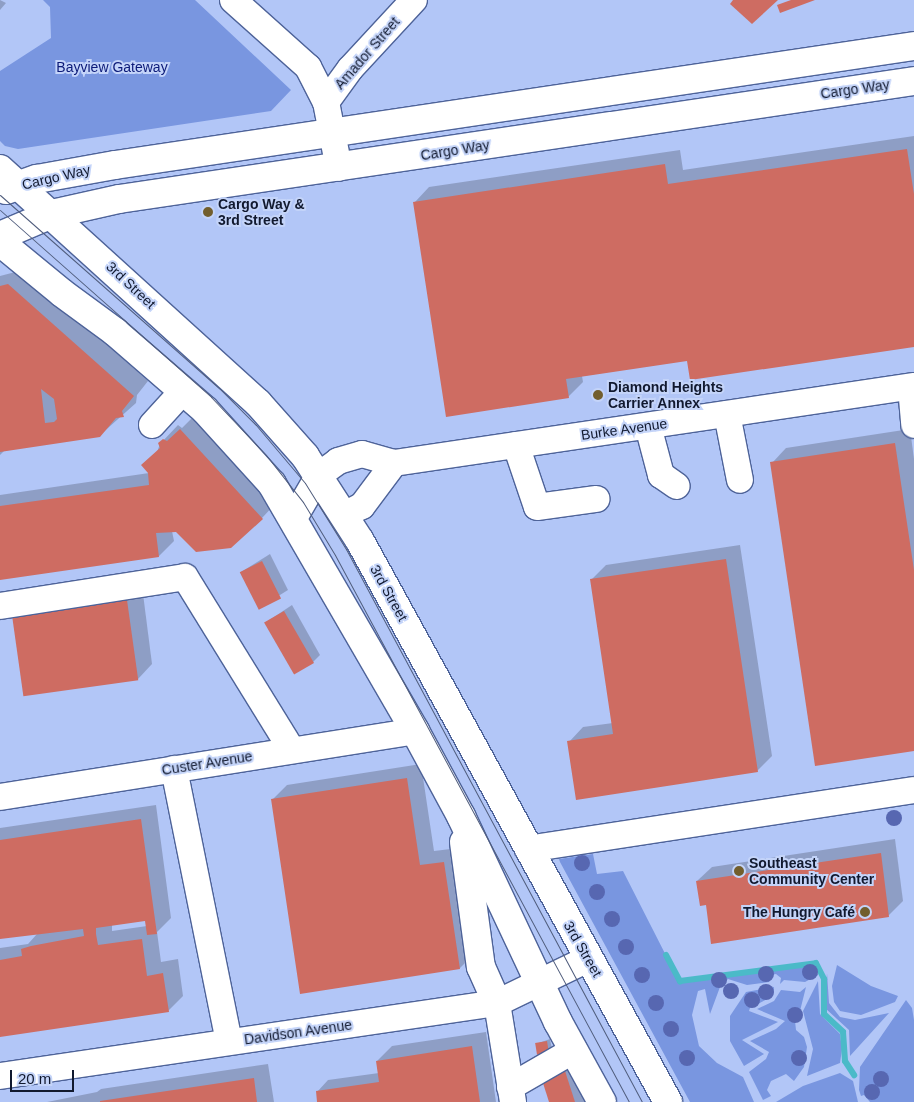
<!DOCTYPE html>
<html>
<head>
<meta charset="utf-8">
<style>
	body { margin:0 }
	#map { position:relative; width:914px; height:1102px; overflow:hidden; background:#b2c6f7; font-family:Helvetica,sans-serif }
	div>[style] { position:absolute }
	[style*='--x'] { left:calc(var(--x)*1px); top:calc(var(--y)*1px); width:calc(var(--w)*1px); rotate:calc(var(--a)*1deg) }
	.green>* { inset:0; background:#7996e0 }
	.shadow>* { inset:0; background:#0003 }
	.stream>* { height:6px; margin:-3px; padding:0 3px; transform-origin:3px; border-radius:3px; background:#4bbac8 }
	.building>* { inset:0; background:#ce6c62; transform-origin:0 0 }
	.roads { filter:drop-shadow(1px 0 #4e6399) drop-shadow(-1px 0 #4e6399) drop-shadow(0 1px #4e6399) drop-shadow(0 -1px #4e6399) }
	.minor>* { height:26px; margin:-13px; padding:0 13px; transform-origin:13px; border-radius:13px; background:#fff }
	.major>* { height:28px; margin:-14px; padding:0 14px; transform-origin:14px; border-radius:14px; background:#fff }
	.tram>* { height:1px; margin:-0.5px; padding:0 0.5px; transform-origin:0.5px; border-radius:0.5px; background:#505d7d }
	.trees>* { width:16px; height:16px; margin:-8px; border-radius:50%; background:#5767b1 }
	.dots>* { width:14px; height:14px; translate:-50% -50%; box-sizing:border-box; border:2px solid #c4d4f9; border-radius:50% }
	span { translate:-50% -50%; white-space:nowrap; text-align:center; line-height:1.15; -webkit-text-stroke:4px #c4d4f9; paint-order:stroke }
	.street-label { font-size:14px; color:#11192f }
	.park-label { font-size:14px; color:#0c1a78 }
	.poi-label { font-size:14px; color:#11192f; font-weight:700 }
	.left { translate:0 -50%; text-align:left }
	.right { translate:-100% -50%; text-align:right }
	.scale { position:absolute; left:10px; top:1070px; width:64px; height:22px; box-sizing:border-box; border:2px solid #11192f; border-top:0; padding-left:6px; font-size:15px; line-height:18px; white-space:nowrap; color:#11192f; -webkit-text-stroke:4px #c4d4f9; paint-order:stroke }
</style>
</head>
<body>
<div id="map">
	<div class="green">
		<i style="clip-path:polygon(43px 0,195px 0,291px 90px,271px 111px,18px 149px,5px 146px,0 141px,0 71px,51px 38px,50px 7px)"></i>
		<i style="clip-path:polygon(593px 854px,597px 874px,623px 871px,680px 983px,800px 966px,815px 968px,818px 975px,805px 982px,784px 980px,780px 984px,781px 978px,776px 974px,771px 975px,769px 982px,747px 985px,728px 979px,720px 987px,710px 1014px,705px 989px,698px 991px,692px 1015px,699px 1046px,717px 1063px,743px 1077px,754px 1102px,690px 1102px,560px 862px,559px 859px)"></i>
		<i style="clip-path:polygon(837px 965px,871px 986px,898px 996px,895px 1002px,861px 1015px,840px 1011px,834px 1002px,832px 986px)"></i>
		<i style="clip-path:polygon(827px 973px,829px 1003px,840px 1017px,855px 1020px,889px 1013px,850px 1056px,849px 1030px,825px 1008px)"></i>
		<i style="clip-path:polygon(818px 981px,820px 1014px,840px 1034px,842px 1049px,840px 1063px,807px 1076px,813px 1049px,803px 1011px)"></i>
		<i style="clip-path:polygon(774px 987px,773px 996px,750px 1008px,749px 1011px,778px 1022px,742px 1040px,764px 1054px,744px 1066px,730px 1041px,730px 1016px,746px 992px)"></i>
		<i style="clip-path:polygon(806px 987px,798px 1019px,795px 1021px,796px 1030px,804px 1037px,807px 1047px,804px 1067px,794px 1081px,786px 1074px,771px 1081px,767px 1090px,771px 1096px,763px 1100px,749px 1072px,766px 1059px,769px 1052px,750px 1041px,776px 1029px,785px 1021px,757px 1009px,774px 1001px,781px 990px,800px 992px)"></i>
		<i style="clip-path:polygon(906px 1000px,912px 1008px,914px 1020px,914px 1102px,870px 1102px,864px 1095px,861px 1096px,859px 1090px,860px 1067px)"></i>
		<i style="clip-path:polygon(840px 1073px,853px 1081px,858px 1102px,776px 1102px,803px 1086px)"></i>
	</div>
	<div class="shadow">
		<i style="clip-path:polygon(0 0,6px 3px,0 10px)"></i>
		<i style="clip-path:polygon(914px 136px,914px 345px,688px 360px,582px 376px,583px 382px,568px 397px,415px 202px,429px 187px,680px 150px,683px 170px)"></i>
		<i style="clip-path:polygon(23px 270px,148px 381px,137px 395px,136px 403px,99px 436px,5px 450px,0 455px,0 276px)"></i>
		<i style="clip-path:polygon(195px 415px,276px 503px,262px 518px,172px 531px,174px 541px,159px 556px,0 579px,0 495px,149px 473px,160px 444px,178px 425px,182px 428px)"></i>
		<i style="clip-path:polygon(910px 429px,914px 459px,914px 750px,772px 463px,786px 448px)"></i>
		<i style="clip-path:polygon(740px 545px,772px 756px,757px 771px,569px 742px,583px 727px,613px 723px,591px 580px,606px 565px)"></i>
		<i style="clip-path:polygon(270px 554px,288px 590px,259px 608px,241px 572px)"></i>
		<i style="clip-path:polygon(142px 586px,152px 664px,138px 679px,13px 616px)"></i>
		<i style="clip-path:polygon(292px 605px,320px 655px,313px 662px,265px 623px)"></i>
		<i style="clip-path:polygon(421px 764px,434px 851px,459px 848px,475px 953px,460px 968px,302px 992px,272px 800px,287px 785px)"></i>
		<i style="clip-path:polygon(evenodd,156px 805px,171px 918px,157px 932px,161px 962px,178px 959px,183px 996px,168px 1011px,0 1036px,0 948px,28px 944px,37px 934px,0 937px,0 828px,156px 805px,146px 920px,147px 926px,112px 931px,112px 925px,146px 920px)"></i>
		<i style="clip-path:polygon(895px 839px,903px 901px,888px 916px,707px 904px,697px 881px,712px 867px)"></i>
		<i style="clip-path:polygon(486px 1032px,496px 1102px,319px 1102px,317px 1092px,328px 1080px,379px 1073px,377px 1061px,392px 1046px)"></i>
		<i style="clip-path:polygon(550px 1039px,552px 1049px,549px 1052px,536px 1044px)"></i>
		<i style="clip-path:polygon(577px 1061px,589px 1102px,550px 1102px,544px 1083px,556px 1072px)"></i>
		<i style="clip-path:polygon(268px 1064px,274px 1102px,47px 1102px,97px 1092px,101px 1089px)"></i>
	</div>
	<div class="stream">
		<i style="--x:666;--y:955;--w:30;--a:62"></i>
		<i style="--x:680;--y:981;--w:137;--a:-7.5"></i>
		<i style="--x:816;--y:963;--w:18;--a:63"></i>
		<i style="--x:824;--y:979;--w:35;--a:90"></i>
		<i style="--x:824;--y:1014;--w:26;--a:43"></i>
		<i style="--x:843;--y:1032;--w:29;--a:86"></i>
		<i style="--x:845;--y:1061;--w:17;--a:57"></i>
	</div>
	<div class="building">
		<i style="clip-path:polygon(733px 0,778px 0,752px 24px,730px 4px)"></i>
		<i style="clip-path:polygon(791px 0,815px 0,780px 13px,777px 5px)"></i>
		<i style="clip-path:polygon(907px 149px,914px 194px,914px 347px,690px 380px,687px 361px,566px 379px,569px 398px,446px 417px,413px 202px,665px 164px,668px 184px)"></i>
		<i style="clip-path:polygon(evenodd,8px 284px,134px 396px,122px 411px,124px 417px,116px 418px,100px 437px,0 452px,0 286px,8px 284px,41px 389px,54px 399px,57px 419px,54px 422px,45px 423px,41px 389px)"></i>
		<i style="clip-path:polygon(180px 429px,263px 519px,231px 548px,196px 552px,176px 532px,156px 533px,159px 557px,0 580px,0 506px,149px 485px,148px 473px,141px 465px,160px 448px,158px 443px,163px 439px,167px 441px)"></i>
		<i style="clip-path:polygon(895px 443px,914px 570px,914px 751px,815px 766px,770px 462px)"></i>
		<i style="clip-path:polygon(726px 559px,758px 772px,576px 800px,567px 741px,613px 734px,590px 579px)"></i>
		<i style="left:262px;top:561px;width:42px;height:25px;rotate:63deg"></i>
		<i style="left:127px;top:600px;width:81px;height:116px;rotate:82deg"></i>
		<i style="left:284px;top:611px;width:60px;height:23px;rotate:60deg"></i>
		<i style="clip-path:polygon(407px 778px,420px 865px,444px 862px,460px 969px,300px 994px,271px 799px)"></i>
		<i style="clip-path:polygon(141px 819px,157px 934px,147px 935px,145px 921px,96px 928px,96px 934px,98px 945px,142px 939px,147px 976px,163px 973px,169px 1012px,0 1037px,0 960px,22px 956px,21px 949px,31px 946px,84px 936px,83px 929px,0 939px,0 840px)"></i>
		<i style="clip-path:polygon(881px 853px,889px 917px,711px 944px,706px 905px,700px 906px,696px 881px)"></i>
		<i style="left:547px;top:1041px;width:12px;height:12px;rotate:81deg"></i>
		<i style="clip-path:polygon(472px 1046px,480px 1102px,317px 1102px,316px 1091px,379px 1082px,376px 1061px)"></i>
		<i style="clip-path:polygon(565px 1071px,575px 1102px,549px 1102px,543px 1083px)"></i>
		<i style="clip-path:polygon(254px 1078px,257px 1102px,100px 1102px,100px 1101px)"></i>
	</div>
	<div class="roads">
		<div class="minor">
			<i style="--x:233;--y:0;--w:101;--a:41.8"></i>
			<i style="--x:308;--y:67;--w:39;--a:63"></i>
			<i style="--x:326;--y:102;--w:67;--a:78.9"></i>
			<i style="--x:326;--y:102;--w:41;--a:-54"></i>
			<i style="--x:350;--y:69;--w:94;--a:-47.2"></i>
			<i style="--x:911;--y:387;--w:38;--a:85"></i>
			<i style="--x:727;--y:414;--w:67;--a:78.9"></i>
			<i style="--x:152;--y:425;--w:46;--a:-47.6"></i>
			<i style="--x:648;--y:426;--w:51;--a:75.1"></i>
			<i style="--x:661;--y:475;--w:19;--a:35"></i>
			<i style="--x:516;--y:445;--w:65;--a:71.3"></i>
			<i style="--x:537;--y:507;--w:60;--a:-7.7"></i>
			<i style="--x:344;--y:515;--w:20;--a:-27"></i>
			<i style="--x:362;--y:506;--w:54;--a:-53.3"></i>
			<i style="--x:294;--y:518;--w:50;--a:-59.8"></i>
			<i style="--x:319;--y:475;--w:24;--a:-36"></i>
			<i style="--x:338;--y:461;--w:25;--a:-16"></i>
			<i style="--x:362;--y:454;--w:33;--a:16"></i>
			<i style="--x:394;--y:463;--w:526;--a:-8.42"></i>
			<i style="--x:0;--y:606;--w:187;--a:-8.9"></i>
			<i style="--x:185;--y:577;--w:203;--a:58.3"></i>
			<i style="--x:174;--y:769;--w:278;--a:78.6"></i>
			<i style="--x:0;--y:797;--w:420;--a:-9"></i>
			<i style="--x:528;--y:849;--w:390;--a:-8.7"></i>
			<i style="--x:497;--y:1003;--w:100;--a:80.8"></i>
			<i style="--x:0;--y:1076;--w:502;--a:-8.36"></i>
			<i style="--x:497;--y:1003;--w:101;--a:-25.8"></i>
			<i style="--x:510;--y:1087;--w:74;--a:-30"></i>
		</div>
		<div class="major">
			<i style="--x:0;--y:169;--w:348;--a:42.2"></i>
			<i style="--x:258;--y:403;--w:71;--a:48.4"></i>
			<i style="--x:305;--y:456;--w:101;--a:57.1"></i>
			<i style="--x:360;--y:541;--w:640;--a:61.23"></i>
			<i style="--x:6;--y:190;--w:33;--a:-20"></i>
			<i style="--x:37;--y:179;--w:79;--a:-10.2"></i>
			<i style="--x:115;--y:165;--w:808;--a:-8.47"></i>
			<i style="--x:0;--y:236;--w:56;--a:-22.9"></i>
			<i style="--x:52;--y:214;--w:69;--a:-12.6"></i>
			<i style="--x:119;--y:199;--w:804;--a:-8.44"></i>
			<i style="--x:0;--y:242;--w:80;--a:39.4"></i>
			<i style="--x:62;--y:293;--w:66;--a:36.3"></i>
			<i style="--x:115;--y:332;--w:119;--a:40.9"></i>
			<i style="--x:205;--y:410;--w:100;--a:47.8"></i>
			<i style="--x:272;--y:484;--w:285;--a:59.9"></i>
			<i style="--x:415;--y:731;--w:97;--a:61.6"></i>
			<i style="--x:461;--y:816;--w:228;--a:64.8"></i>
			<i style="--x:558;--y:1022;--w:91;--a:61.2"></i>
			<i style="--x:464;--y:842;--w:126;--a:82.3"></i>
			<i style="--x:481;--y:967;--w:39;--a:66"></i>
		</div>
	</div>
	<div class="tram">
		<i style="--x:0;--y:195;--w:293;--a:41.4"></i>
		<i style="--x:220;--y:389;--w:51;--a:45"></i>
		<i style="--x:256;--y:425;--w:76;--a:49.8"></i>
		<i style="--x:305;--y:483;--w:78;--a:58.2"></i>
		<i style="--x:346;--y:549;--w:627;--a:61.84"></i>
		<i style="--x:0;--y:210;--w:282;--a:41.5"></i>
		<i style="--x:211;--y:397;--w:80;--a:46.5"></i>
		<i style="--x:266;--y:455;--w:60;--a:51.8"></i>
		<i style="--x:303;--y:502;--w:62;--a:58.9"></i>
		<i style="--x:335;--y:555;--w:621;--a:61.74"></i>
	</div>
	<div class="trees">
		<i style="left:894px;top:818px"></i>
		<i style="left:582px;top:863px"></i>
		<i style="left:597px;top:892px"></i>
		<i style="left:612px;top:919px"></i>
		<i style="left:626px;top:947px"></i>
		<i style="left:810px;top:972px"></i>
		<i style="left:766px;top:974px"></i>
		<i style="left:642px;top:975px"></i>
		<i style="left:719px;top:980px"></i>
		<i style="left:731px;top:991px"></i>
		<i style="left:766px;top:992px"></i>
		<i style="left:752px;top:1000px"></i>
		<i style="left:656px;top:1003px"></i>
		<i style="left:795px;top:1015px"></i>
		<i style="left:671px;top:1029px"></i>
		<i style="left:687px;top:1058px"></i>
		<i style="left:799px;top:1058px"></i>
		<i style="left:881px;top:1079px"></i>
		<i style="left:872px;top:1092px"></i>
	</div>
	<div class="dots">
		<i style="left:208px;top:212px;background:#725e2d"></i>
		<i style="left:598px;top:395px;background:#725e2d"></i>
		<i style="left:739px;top:871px;background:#725e2d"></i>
		<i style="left:865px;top:912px;background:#725e2d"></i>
	</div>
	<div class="street-label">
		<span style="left:367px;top:53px;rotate:-49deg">Amador Street</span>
		<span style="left:855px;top:89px;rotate:-8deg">Cargo Way</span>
		<span style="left:455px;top:150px;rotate:-9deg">Cargo Way</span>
		<span style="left:56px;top:177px;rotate:-13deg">Cargo Way</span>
		<span style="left:131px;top:285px;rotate:43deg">3rd Street</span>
		<span style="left:624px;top:429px;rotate:-8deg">Burke Avenue</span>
		<span style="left:389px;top:593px;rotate:61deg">3rd Street</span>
		<span style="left:207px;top:763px;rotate:-9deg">Custer Avenue</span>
		<span style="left:583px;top:949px;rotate:60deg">3rd Street</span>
		<span style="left:298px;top:1032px;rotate:-8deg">Davidson Avenue</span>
	</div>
	<div class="park-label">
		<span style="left:112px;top:67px">Bayview Gateway</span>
	</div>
	<div class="poi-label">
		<span class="left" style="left:218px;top:212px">Cargo Way &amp;<br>3rd Street</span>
		<span class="left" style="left:608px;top:395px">Diamond Heights<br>Carrier Annex</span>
		<span class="left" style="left:749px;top:871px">Southeast<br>Community Center</span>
		<span class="right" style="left:855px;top:912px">The Hungry Café</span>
	</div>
	<div class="scale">20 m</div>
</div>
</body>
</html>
